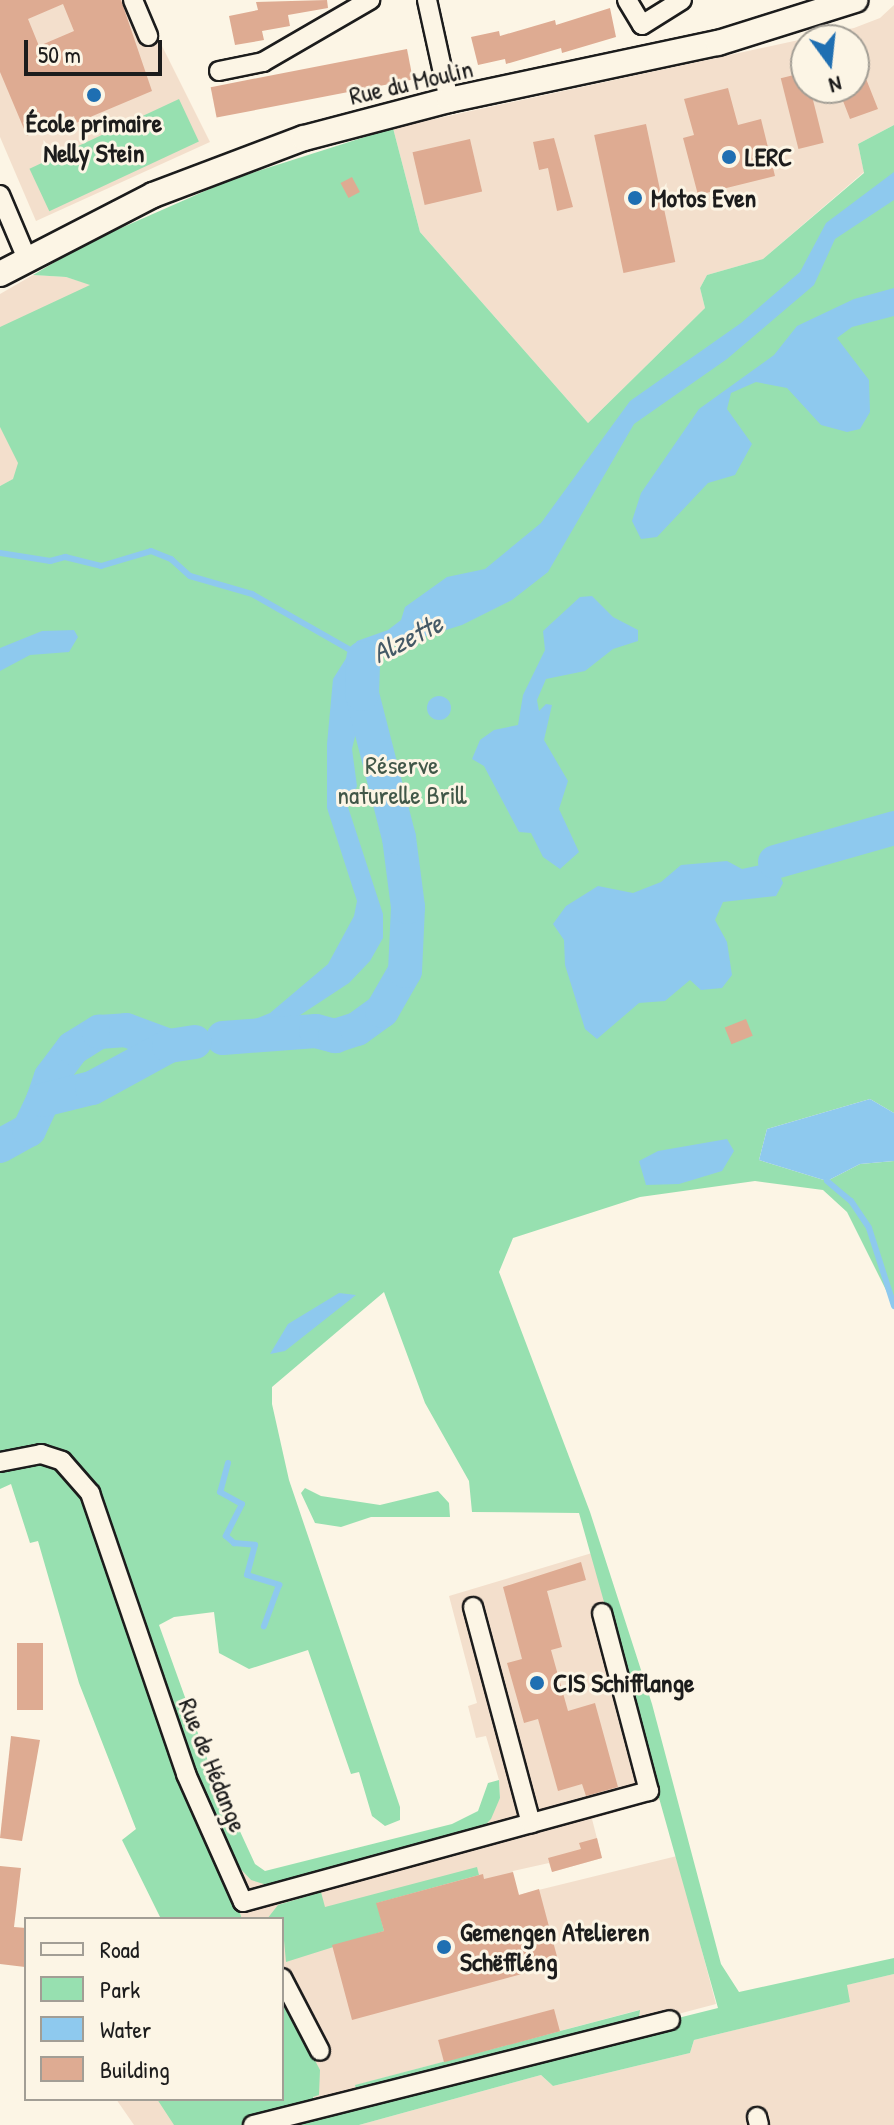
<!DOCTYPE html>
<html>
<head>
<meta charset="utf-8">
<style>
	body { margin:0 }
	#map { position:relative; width:894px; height:2125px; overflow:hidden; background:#fcf5e5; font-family:"Patrick Hand",sans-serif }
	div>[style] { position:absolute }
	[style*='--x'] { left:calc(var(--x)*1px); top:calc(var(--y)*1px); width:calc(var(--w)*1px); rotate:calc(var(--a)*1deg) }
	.built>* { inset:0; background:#f3dfcc }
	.green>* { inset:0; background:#97e0b0; transform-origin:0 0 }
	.water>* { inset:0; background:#8ec9ee }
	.round { border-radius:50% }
	.stream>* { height:6px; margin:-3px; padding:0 3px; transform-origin:3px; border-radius:3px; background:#8ec9ee }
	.river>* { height:34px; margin:-17px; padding:0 17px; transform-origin:17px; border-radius:17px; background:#8ec9ee }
	.building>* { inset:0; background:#deab92; transform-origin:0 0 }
	.roads { filter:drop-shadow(2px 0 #1c1c1c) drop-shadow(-2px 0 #1c1c1c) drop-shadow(0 2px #1c1c1c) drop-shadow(0 -2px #1c1c1c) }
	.minor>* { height:18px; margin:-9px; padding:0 9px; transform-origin:9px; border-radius:9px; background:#fcf5e5 }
	.major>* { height:24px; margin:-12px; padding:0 12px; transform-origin:12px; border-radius:12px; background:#fcf5e5 }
	.dots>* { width:22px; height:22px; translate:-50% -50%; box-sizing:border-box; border:4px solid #fcf5e5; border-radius:50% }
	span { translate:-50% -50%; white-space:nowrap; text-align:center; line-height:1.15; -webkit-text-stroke:6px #fcf5e5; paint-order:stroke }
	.street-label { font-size:26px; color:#1c1c1c }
	.poi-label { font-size:26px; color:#1c1c1c; font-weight:700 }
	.left { translate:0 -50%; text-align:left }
	.park-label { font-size:26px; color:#415748 }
	.water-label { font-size:28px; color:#445966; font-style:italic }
	.legend { position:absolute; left:24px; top:1917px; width:260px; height:184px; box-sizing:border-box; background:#fcf5e5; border:2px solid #a29e95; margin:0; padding:10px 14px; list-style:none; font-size:24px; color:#1c1c1c }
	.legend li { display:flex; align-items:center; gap:16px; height:40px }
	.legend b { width:40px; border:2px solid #a29e95 }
	.north { position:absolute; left:790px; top:24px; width:80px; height:80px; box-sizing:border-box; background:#fcf5e5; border:2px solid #a29e95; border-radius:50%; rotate:165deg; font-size:22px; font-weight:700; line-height:32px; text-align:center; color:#1c1c1c }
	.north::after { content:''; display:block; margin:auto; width:28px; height:36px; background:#1f6fb2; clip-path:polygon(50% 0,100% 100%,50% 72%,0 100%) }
	.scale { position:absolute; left:24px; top:40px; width:138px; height:36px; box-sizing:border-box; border:4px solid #1c1c1c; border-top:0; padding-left:10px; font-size:24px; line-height:28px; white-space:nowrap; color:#1c1c1c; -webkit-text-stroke:6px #fcf5e5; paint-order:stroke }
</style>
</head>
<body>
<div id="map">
	<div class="built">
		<i style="clip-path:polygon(0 0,139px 0,210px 142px,36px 221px,0 137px)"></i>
		<i style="clip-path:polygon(evenodd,894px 5px,894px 125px,858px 144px,864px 172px,763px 259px,707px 275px,700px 288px,705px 308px,588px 423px,420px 232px,393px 128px,854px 28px,880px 18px,894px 5px,806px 40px,854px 40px,854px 88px,806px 88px,806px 40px)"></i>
		<i style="clip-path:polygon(33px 275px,66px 277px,92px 285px,14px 479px,0 486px,0 294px)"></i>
		<i style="clip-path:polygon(592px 1553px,662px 1799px,592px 1819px,602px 1858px,552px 1872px,549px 1863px,513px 1871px,498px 1900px,677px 1856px,716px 2004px,659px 2019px,639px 2017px,639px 2010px,356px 2085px,358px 2096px,317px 2107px,282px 1997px,282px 1919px,242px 1919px,216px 1842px,251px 1880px,480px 1830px,500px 1798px,499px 1780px,486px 1736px,476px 1738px,468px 1706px,477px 1703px,449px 1596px)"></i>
		<i style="clip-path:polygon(894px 1974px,894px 2125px,359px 2125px,541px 2075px,553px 2086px,690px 2053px,694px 2040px,849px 2002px,846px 1985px)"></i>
		<i style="clip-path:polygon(116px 2099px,208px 2099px,222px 2125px,134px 2125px)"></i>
	</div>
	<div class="green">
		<i style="left:179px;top:99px;width:47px;height:165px;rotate:65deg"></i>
		<i style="clip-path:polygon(894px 125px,894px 1113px,870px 1099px,767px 1129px,759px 1160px,827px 1181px,860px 1164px,894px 1161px,894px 1306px,847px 1212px,823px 1190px,755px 1181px,640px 1197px,513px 1238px,499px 1272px,590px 1512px,652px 1704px,721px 1964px,739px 1992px,894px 1958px,894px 1974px,847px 1985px,850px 2002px,694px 2040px,690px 2053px,553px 2086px,541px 2075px,359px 2125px,174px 2125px,157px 2099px,282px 2099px,282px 1997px,320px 2070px,319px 2095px,313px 2097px,317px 2107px,358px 2096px,355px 2085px,640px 2010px,639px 2017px,670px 2020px,718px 2008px,579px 1513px,472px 1512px,469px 1481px,425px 1403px,384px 1292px,272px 1387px,272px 1404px,289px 1480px,400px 1807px,400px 1820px,385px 1826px,372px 1816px,359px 1772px,351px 1774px,308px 1650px,249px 1669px,219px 1653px,214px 1612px,174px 1617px,159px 1625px,209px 1764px,255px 1864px,265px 1871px,452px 1824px,478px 1811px,488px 1783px,499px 1780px,500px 1798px,491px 1819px,480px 1830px,267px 1885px,251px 1880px,217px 1844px,242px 1919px,161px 1919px,122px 1840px,136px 1829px,79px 1683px,38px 1541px,30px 1543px,11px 1484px,0 1489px,0 486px,13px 479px,18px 463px,0 427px,0 327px,90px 285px,66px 277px,33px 275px,87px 243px,230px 180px,393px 128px,420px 232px,588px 423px,705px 308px,700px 288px,707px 275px,763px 259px,864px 173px,858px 144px)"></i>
		<i style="clip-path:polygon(305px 1488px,321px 1496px,380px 1505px,438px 1491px,449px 1503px,450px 1517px,371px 1517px,341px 1527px,315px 1523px,301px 1493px)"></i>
		<i style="clip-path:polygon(477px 1867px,479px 1875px,377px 1903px,384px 1931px,286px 1962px,282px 1919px,267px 1919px,278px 1905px,321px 1892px,325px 1907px)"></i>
	</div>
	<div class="water">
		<i style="clip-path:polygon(894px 172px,894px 200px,835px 239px,814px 285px,727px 359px,634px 424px,548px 572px,512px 600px,462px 625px,395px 646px,372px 667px,352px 749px,357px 786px,348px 807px,383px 914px,383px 938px,370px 961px,349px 983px,282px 1027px,201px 1049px,150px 1055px,126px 1030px,170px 1039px,231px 1029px,270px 1013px,328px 964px,354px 916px,357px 901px,327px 808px,327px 744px,333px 679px,357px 641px,388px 630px,401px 620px,405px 607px,447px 577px,485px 569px,541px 523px,630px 401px,741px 323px,800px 272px,826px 223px)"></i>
		<i style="clip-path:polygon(894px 288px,894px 316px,852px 327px,837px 338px,869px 380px,870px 412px,860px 429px,847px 432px,821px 425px,787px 388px,756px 382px,731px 393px,727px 409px,752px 444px,735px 475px,708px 483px,657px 537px,641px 539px,632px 521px,641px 493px,699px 409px,774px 355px,797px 326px,854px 299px)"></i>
		<i style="clip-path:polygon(592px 596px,613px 617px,638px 630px,638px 641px,613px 649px,585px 671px,546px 679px,537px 700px,539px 711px,546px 704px,552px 705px,544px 740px,568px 781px,559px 809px,579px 852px,560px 869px,543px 857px,531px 833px,519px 832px,484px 766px,472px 759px,480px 740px,494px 730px,518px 725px,523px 695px,545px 650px,543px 631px,580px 597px)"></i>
		<i style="clip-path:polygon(74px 630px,78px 637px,69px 652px,30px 655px,0 671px,0 648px,42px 631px)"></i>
		<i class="round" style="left:427px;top:696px;width:24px;height:24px"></i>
		<i style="clip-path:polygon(727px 861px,742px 869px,775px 862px,783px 883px,776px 896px,723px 902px,715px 920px,727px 942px,732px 975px,722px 988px,701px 990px,690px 980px,665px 1001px,639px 1003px,597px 1039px,585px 1029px,565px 965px,564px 940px,553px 924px,566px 906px,598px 886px,633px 893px,661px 882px,681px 865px)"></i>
		<i style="clip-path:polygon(870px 1099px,894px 1113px,894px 1161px,860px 1164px,827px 1181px,759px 1160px,767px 1129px)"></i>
		<i style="clip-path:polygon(727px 1139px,734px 1151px,722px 1171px,679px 1184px,646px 1185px,639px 1161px,658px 1151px)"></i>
		<i style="clip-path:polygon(339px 1293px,356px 1295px,285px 1351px,270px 1354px,288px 1324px)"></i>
	</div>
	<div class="stream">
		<i style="--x:0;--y:553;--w:51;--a:9.1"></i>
		<i style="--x:50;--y:561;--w:16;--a:-15"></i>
		<i style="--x:65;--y:557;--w:37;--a:14"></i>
		<i style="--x:101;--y:566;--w:52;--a:-16.7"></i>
		<i style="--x:151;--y:551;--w:22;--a:22"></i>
		<i style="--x:171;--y:559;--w:25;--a:42"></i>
		<i style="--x:190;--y:576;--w:65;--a:16.2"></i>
		<i style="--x:252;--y:594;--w:121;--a:29.7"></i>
		<i style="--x:827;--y:1181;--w:31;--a:40"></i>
		<i style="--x:851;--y:1201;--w:32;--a:56"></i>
		<i style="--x:869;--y:1228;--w:82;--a:72.2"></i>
		<i style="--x:228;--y:1463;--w:30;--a:105"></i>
		<i style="--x:220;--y:1492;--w:25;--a:29"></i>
		<i style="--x:242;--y:1504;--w:36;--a:117"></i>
		<i style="--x:226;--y:1536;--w:11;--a:41"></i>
		<i style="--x:234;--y:1543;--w:21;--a:5"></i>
		<i style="--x:255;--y:1545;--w:31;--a:105"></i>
		<i style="--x:247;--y:1575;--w:34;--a:17"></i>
		<i style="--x:279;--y:1585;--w:44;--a:110.1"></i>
	</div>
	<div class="river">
		<i style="--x:775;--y:862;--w:124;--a:-15.9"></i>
		<i style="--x:223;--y:1038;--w:93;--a:-4.3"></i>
		<i style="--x:316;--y:1031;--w:20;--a:15"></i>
		<i style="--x:335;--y:1036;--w:23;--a:-18"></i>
		<i style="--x:357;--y:1029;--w:31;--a:-36"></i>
		<i style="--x:382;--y:1011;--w:46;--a:-60.1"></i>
		<i style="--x:405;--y:971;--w:64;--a:-87.3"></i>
		<i style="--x:408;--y:907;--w:70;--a:-97.4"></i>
		<i style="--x:399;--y:838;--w:149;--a:-104.4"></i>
		<i style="--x:362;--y:694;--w:36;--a:-88"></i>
		<i style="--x:43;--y:1100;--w:24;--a:-71"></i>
		<i style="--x:51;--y:1077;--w:36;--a:-53"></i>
		<i style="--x:73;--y:1048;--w:31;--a:-32"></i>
		<i style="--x:99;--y:1032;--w:27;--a:-4"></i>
		<i style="--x:126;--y:1030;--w:46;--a:20.4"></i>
		<i style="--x:0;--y:1146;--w:33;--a:-29"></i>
		<i style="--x:29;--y:1130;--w:33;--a:-65"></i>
		<i style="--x:43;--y:1100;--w:50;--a:-13.8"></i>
		<i style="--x:92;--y:1088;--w:88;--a:-28.6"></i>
		<i style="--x:169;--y:1046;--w:26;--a:-9"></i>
	</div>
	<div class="building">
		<i style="clip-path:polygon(evenodd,0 0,121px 0,152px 91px,76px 123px,74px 116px,27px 136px,0 72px,0 0,63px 4px,74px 31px,39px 46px,28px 19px,63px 4px)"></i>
		<i style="clip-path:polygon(327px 0,328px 8px,288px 15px,290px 26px,262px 31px,264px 40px,235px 45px,229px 16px,258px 10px,256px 2px)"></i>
		<i style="clip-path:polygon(610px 8px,616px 37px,562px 53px,561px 48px,506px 64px,505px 59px,478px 65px,471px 37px,499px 31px,500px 36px,555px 20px,556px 25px)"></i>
		<i style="left:407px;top:49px;width:31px;height:200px;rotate:79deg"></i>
		<i style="clip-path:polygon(855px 51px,878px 109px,850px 119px,838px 88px,854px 88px)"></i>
		<i style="left:806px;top:72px;width:73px;height:26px;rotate:76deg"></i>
		<i style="clip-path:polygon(728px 88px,738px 125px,761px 119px,775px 176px,698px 195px,683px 138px,694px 135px,684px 99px)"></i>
		<i style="left:646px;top:124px;width:141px;height:53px;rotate:78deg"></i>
		<i style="clip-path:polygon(554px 138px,573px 207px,557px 211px,548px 168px,539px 170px,533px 142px)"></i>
		<i style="left:470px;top:139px;width:54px;height:59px;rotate:77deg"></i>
		<i style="left:352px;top:177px;width:17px;height:13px;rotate:62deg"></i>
		<i style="left:746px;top:1019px;width:18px;height:23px;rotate:68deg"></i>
		<i style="clip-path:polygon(581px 1562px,586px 1580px,547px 1591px,562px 1647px,551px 1650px,568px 1711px,595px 1703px,618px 1787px,586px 1796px,582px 1784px,558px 1791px,538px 1719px,524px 1723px,507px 1663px,522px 1659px,503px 1587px)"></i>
		<i style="left:17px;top:1643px;width:26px;height:67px"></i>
		<i style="clip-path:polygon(11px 1736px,40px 1740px,22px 1841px,0 1838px)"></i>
		<i style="clip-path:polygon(597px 1838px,602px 1858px,552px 1872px,548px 1858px,581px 1849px,579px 1843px)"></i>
		<i style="clip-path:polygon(0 1866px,21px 1868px,14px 1927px,26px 1928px,25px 1967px,0 1964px)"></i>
		<i style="clip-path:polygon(513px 1872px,519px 1895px,539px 1889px,559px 1964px,352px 2020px,332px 1945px,384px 1931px,376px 1903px,483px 1874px,484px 1879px)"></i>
		<i style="left:554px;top:2009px;width:23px;height:120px;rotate:75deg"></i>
	</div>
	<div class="roads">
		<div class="minor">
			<i style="--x:133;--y:0;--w:39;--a:67"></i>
			<i style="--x:427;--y:0;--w:102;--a:77.6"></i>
			<i style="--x:627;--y:0;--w:29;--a:59"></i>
			<i style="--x:642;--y:25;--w:47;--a:-32"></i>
			<i style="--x:219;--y:71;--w:45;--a:-11.6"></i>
			<i style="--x:263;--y:62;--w:124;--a:-30.1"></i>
			<i style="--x:0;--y:195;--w:69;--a:67.1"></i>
			<i style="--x:0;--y:1462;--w:42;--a:-11"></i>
			<i style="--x:41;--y:1454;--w:22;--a:18"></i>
			<i style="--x:62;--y:1461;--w:43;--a:48.8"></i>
			<i style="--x:90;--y:1493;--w:297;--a:71.1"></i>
			<i style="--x:186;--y:1774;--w:140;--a:66"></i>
			<i style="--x:243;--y:1902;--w:421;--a:-15.3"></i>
			<i style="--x:649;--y:1791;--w:184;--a:-104.8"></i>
			<i style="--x:473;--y:1607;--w:224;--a:75"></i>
			<i style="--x:282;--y:1978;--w:82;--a:62.5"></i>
			<i style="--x:757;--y:2117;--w:8;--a:76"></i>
			<i style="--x:253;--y:2125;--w:430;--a:-14.1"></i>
		</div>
		<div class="major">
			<i style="--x:0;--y:274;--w:172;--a:-27.3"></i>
			<i style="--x:153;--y:195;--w:161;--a:-20.7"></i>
			<i style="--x:304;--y:138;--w:150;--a:-14.7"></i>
			<i style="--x:449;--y:100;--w:275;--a:-12"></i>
			<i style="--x:718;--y:43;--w:144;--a:-17.4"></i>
		</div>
	</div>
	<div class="dots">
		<i style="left:94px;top:95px;background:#1f6fb2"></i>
		<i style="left:729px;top:157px;background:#1f6fb2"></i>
		<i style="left:635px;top:198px;background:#1f6fb2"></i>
		<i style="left:537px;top:1683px;background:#1f6fb2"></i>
		<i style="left:444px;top:1947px;background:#1f6fb2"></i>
	</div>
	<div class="street-label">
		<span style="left:411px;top:82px;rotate:-13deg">Rue du Moulin</span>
		<span style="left:213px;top:1765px;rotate:68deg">Rue de Hédange</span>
	</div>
	<div class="poi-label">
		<span style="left:94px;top:138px">École primaire<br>Nelly Stein</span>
		<span class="left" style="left:745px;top:157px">LERC</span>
		<span class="left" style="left:651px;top:198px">Motos Even</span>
		<span class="left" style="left:553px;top:1683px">CIS Schifflange</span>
		<span class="left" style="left:460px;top:1947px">Gemengen Atelieren<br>Schëffléng</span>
	</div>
	<div class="park-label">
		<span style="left:402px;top:780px">Réserve<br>naturelle Brill</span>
	</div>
	<div class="water-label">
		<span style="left:407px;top:638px;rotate:-27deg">Alzette</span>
	</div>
	<ul class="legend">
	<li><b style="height:10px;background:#fcf5e5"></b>Road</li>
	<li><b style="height:22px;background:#97e0b0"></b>Park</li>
	<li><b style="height:22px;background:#8ec9ee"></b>Water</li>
	<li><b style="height:22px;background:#deab92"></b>Building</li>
	</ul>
	<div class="north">N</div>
	<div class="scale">50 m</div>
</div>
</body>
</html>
